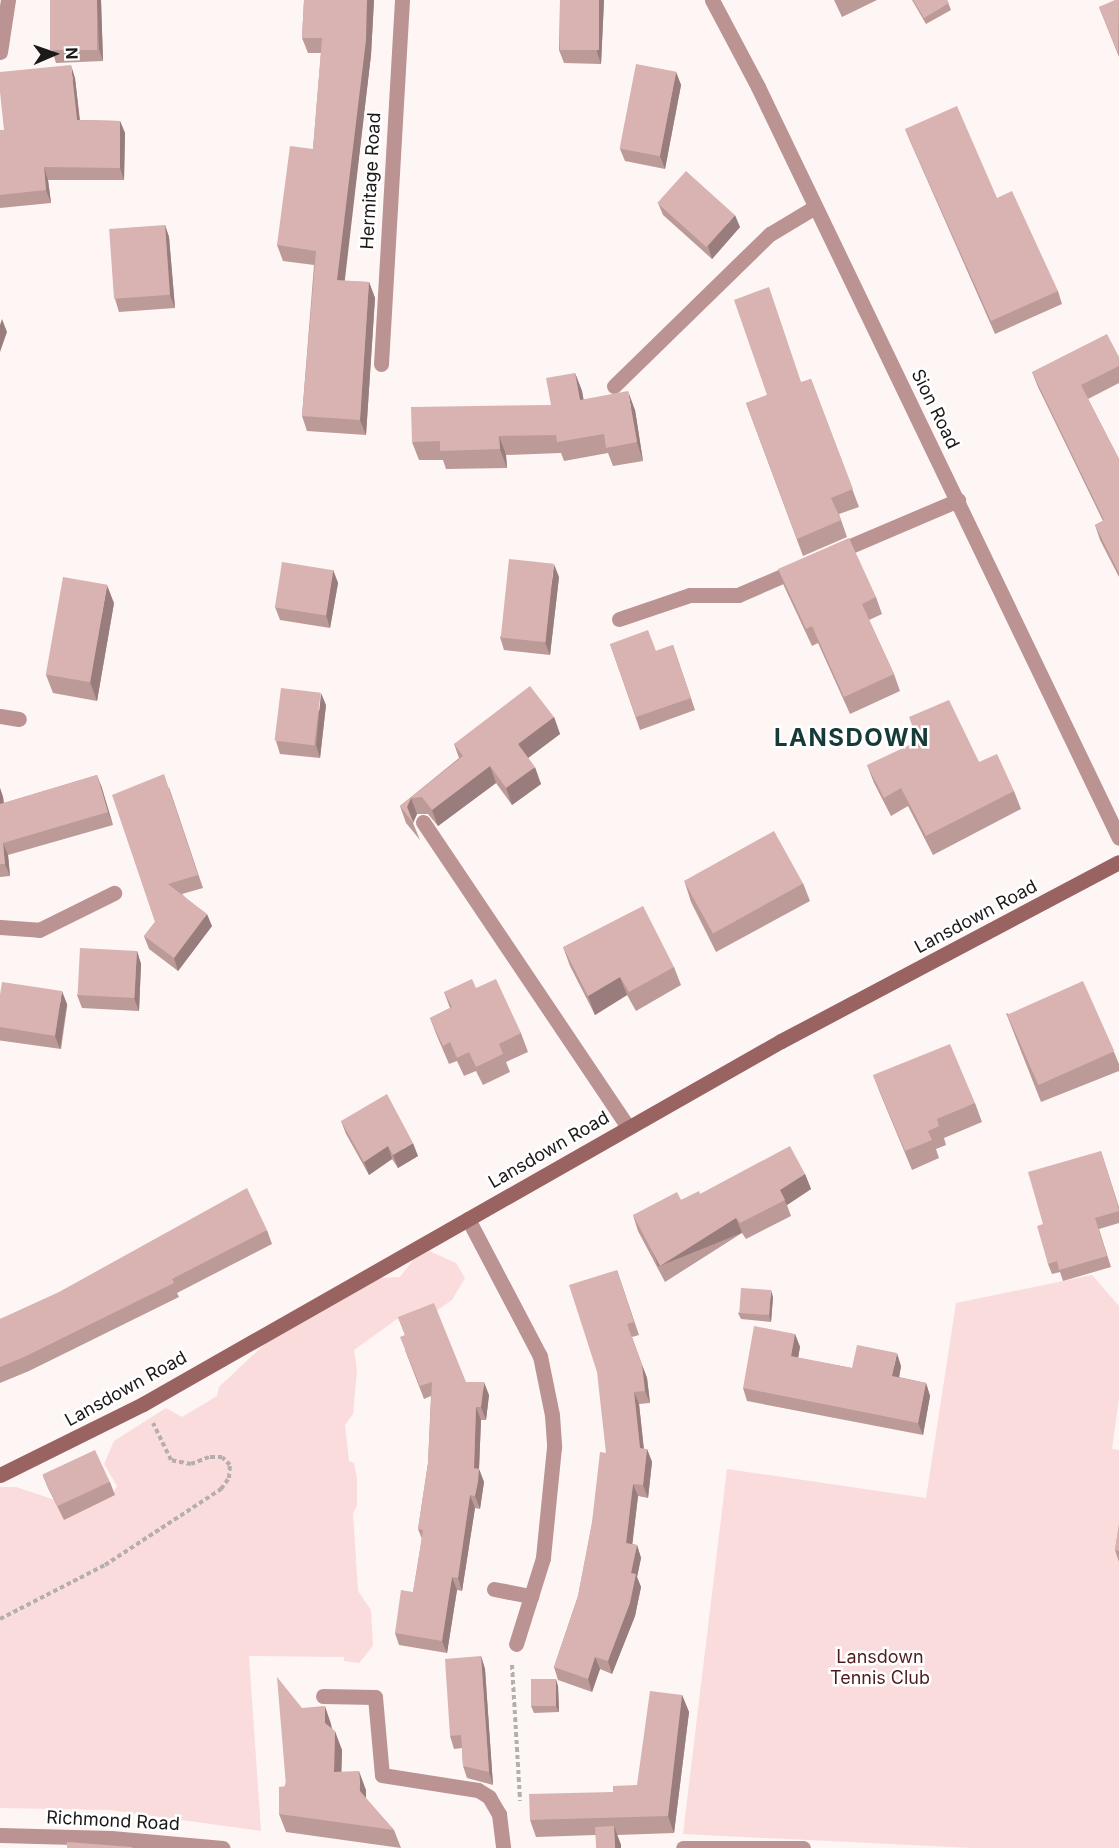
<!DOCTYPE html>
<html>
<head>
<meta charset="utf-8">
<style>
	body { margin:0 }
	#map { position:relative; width:1119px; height:1848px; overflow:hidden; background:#fef5f5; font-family:Inter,sans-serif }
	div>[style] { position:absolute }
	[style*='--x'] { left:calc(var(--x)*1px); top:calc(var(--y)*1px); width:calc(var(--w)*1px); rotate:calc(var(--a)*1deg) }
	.green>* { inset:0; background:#f9dcdb }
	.path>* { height:4px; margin-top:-2px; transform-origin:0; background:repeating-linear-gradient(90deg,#b5aeae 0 4.5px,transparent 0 7.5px) }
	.lane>* { height:15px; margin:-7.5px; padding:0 7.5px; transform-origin:7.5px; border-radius:7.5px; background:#ba9392 }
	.street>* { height:15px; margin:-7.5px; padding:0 7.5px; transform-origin:7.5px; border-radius:7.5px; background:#ba9392 }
	.secondary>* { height:15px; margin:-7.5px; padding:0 7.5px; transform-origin:7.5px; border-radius:7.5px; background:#996362 }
	.wall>* { inset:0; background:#bb9a98; transform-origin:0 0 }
	.shaded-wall>* { inset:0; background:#987d7c; transform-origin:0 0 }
	.building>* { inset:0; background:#d9b3b1; transform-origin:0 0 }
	span { translate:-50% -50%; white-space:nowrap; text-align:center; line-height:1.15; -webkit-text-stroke:5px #fff; paint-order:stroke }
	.street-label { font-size:18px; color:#1c1919 }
	.park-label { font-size:18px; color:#4e1d1f }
	.district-label { font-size:24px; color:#173a38; font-weight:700; letter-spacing:1.5px }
	.north { position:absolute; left:24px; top:24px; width:60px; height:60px; -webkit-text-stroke:4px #fff; paint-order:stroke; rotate:88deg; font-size:16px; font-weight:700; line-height:24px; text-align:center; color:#1c1919 }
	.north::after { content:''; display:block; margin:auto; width:21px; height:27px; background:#1c1919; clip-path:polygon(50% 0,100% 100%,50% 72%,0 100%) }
</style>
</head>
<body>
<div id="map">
	<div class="green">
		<i style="clip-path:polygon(429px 1251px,456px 1263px,465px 1278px,452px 1300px,432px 1314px,397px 1319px,354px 1350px,357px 1371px,353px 1414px,345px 1425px,349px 1461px,354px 1463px,357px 1479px,357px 1506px,353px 1513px,358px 1591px,371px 1610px,373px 1646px,359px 1663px,344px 1661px,344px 1657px,249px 1656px,261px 1831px,109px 1810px,0 1808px,0 1487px,16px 1487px,61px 1502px,83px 1504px,111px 1497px,117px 1486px,104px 1464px,114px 1441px,166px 1408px,182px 1417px,217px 1396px,219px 1387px,267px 1342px,377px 1278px,400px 1277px,413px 1260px)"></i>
		<i style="clip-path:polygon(1092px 1275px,1119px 1306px,1119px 1398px,1112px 1449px,1119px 1450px,1119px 1848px,973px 1848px,683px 1834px,727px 1469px,926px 1498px,956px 1303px)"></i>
	</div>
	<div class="path">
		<i style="--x:0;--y:1619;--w:118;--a:-27.2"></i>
		<i style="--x:105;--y:1565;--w:139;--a:-33.2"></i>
		<i style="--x:221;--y:1489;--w:14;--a:-54"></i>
		<i style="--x:229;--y:1478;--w:13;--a:-86"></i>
		<i style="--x:230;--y:1465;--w:11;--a:-135"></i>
		<i style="--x:222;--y:1457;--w:13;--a:180"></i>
		<i style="--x:209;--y:1457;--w:19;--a:159"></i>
		<i style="--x:191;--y:1464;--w:20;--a:-169"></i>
		<i style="--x:171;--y:1460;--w:41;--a:-115.9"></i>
		<i style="--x:512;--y:1665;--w:136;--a:86.6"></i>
	</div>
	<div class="lane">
		<i style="--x:614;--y:386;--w:218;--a:-44.3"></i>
		<i style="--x:770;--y:234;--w:52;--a:-31"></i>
		<i style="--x:834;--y:553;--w:135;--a:-23.1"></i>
		<i style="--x:619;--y:619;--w:75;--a:-18.7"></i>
		<i style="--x:690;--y:595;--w:48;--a:0"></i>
		<i style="--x:738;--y:595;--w:65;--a:-23.4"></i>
		<i style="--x:0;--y:716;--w:19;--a:9"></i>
		<i style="--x:423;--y:822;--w:367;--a:56.1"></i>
		<i style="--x:323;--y:1696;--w:52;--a:1.1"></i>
		<i style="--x:375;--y:1697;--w:78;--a:84.9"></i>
		<i style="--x:382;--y:1775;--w:97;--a:8.9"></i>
		<i style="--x:478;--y:1790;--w:13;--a:32"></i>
		<i style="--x:489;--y:1797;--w:20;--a:60"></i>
		<i style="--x:499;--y:1814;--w:34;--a:83"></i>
	</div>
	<div class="street">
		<i style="--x:712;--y:0;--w:98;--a:62.1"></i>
		<i style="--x:758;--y:87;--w:833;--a:64.33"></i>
		<i style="--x:0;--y:52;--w:53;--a:-81.3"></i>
		<i style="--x:381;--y:364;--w:365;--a:-86.7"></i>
		<i style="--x:0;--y:927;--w:39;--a:4"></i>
		<i style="--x:39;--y:930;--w:84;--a:-26.3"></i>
		<i style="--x:468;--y:1219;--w:155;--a:62.3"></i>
		<i style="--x:540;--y:1356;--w:60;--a:78.5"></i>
		<i style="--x:552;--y:1415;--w:32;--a:86"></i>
		<i style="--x:554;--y:1447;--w:112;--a:95.7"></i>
		<i style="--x:543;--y:1558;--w:90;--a:107.4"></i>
		<i style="--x:494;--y:1589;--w:38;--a:11"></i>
		<i style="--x:0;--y:1835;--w:111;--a:1.5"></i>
		<i style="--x:111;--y:1838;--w:112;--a:5.1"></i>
		<i style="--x:683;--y:1848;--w:120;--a:0"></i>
	</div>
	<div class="secondary">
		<i style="--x:0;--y:1475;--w:160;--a:-26.4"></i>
		<i style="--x:143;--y:1404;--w:734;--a:-29.64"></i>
		<i style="--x:781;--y:1041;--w:382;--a:-27.9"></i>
	</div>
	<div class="wall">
		<i style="clip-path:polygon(50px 0,101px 0,103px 61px,56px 63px,52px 50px)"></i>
		<i style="clip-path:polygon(304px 0,374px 0,371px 55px,344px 281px,369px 282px,375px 298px,366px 435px,307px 431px,302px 416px,314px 265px,283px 261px,277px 245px,313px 149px,321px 53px,308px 53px,302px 38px)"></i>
		<i style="clip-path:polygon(560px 0,604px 0,601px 64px,564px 63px,559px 50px)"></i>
		<i style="clip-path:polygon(834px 0,877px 0,842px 17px)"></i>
		<i style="clip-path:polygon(912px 0,947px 0,951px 10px,926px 24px)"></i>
		<i style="clip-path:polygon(1119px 0,1119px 57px,1099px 7px)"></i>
		<i style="clip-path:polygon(676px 72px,681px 85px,665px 169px,625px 161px,620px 149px)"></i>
		<i style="clip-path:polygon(75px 78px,80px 120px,120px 121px,125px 133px,124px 180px,48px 180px,51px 203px,0 208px,0 130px,4px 130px)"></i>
		<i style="clip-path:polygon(905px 129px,1058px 291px,1062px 304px,995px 334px,910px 141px)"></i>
		<i style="clip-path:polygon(658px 203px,740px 227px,712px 259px,663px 215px)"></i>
		<i style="clip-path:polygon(165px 225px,169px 237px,175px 308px,119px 312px,115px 299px)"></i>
		<i style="clip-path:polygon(1119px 357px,1119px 383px,1088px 399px,1119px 459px,1119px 577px,1100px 540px,1095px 525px,1103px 521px,1038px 387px,1032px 372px)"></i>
		<i style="clip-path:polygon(575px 373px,582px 391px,583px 399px,635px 410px,643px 461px,613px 466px,608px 453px,564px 461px,561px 453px,506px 455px,507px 468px,446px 469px,443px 460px,419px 460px,412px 442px,551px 405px)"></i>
		<i style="clip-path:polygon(811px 379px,859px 507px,839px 514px,847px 537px,803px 556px,746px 403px)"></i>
		<i style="clip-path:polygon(778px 569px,876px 597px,882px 614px,869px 620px,894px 674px,900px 691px,850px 714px,818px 643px,812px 646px,784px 586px)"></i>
		<i style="clip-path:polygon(333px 570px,338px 583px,330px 628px,280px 620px,275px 607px)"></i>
		<i style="clip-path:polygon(559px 577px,550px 655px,504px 650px,500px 637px)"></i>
		<i style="clip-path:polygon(114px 603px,97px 701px,53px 693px,46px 675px)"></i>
		<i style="clip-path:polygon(610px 644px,656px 651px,673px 645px,695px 710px,640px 730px)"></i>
		<i style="clip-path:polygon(326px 705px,320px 758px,280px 754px,276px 741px)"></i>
		<i style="clip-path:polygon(554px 717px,560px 734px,528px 758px,541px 784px,512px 805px,496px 783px,438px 826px,428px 814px,417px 814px,413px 823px,420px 840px,406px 823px,400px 806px,459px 758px,454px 744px)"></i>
		<i style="clip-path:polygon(979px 762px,1014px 791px,1021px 809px,933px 855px,908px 806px,891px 816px,874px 783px,867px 765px)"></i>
		<i style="clip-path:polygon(97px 775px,113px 825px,8px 855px,10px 876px,0 877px,0 788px,3px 797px,4px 803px)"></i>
		<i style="clip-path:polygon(169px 787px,203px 888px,182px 894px,212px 926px,178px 971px,149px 949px,144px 936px,155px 922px)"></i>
		<i style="clip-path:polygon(685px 883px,803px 883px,810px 901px,716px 952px,691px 902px)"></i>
		<i style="clip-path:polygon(563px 947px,674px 967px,681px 985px,636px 1011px,627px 995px,595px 1015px,570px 966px)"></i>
		<i style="clip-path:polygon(137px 951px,141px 964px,139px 1011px,82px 1008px,77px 995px)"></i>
		<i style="clip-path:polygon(476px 988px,521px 1033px,528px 1052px,506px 1062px,510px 1072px,483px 1085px,476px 1071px,464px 1076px,457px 1061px,449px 1064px,437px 1036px,430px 1018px,450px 1008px,444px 992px)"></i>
		<i style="left:0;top:995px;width:68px;height:45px;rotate:8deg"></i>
		<i style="clip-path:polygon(1006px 1013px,1114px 1052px,1119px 1064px,1119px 1071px,1041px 1102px)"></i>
		<i style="clip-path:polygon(873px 1075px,975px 1103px,982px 1122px,944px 1138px,946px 1145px,936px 1149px,939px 1158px,912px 1170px,880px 1093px)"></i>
		<i style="clip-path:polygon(341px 1121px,418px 1156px,398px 1168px,392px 1159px,369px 1175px,346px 1134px)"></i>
		<i style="clip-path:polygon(1101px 1151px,1119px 1207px,1119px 1223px,1099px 1229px,1111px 1267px,1063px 1281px,1060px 1272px,1052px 1274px,1048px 1264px,1043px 1224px)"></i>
		<i style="clip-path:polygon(805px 1174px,811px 1189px,787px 1205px,791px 1216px,746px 1239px,742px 1233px,665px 1282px,638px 1231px,633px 1215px,700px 1194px)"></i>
		<i style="clip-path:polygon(267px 1230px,272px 1244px,177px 1293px,179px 1297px,29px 1371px,0 1383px,0 1319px)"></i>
		<i style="clip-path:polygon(617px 1270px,639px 1335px,632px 1337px,647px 1378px,650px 1403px,639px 1404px,644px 1449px,647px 1449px,652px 1462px,648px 1498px,638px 1496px,632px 1544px,637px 1545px,641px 1558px,637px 1577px,641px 1587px,635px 1616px,612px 1674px,600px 1669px,592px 1692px,558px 1680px,554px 1667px,578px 1596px,606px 1453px)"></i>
		<i style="clip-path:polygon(773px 1297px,771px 1322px,741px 1319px,738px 1313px)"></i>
		<i style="clip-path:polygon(398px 1317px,466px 1382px,489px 1395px,486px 1420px,481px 1420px,479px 1469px,484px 1482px,482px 1495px,480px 1509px,475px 1508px,462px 1591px,457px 1590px,447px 1653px,399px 1645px,395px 1633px,413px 1592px,422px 1539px,418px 1529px,428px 1463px,431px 1396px,424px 1399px,405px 1350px,405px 1335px)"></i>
		<i style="clip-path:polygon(795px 1334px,800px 1347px,798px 1358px,852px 1368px,901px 1366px,899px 1377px,926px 1383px,930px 1396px,923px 1435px,747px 1401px,743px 1388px)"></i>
		<i style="clip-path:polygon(43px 1476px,110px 1482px,115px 1495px,64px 1520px,48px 1488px)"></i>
		<i style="clip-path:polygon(1119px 1525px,1119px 1562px,1115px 1550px)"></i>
		<i style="clip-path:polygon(481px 1656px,485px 1669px,493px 1785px,467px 1778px,463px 1766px,462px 1748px,454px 1749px,450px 1736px)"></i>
		<i style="clip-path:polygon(558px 1686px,559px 1712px,534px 1713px,531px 1706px)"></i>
		<i style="clip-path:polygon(682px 1695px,689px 1712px,674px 1833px,617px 1835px,621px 1845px,595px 1835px,536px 1837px,530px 1820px,613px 1792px,637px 1785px)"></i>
		<i style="clip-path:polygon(302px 1708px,331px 1724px,332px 1728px,342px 1750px,341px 1772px,366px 1790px,366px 1799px,394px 1830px,401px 1848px,286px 1832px,279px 1814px)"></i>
	</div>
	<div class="shaded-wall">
		<i style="clip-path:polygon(97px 0,101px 0,103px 61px,99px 49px)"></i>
		<i style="clip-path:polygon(367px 0,374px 0,371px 55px,343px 296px,337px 280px)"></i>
		<i style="clip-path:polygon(599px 0,604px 0,601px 64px,597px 52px)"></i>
		<i style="clip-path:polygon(71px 65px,75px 78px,81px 133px,77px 120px)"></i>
		<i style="clip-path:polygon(676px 72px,681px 85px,665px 169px,660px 156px)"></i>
		<i style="clip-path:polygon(120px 121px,125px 133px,124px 180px,120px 168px)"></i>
		<i style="clip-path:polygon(44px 167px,48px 180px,51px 203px,46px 190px)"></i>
		<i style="clip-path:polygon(735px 215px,740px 227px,712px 259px,708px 246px)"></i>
		<i style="clip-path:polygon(165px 225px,169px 237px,175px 308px,170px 295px)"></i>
		<i style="clip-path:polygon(369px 282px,375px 298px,366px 435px,360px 420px)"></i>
		<i style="clip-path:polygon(2px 319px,7px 332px,0 352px,0 325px)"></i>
		<i style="clip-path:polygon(575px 373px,582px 391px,587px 418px,580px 400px)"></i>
		<i style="clip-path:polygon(628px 391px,635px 410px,643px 461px,637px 442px)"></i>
		<i style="clip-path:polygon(499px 436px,506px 455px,507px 468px,500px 449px)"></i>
		<i style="clip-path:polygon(554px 564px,559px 577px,550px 655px,545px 642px)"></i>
		<i style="clip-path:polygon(333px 570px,338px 583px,330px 628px,326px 615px)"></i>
		<i style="clip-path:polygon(107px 585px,114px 603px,97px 701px,90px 682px)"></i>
		<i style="clip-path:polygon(321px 693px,326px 705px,320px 758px,316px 745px)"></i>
		<i style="clip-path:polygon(554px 717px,560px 734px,524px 761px,518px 744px)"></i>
		<i style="clip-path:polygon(490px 766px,496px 783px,438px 826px,432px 810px)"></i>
		<i style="clip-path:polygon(535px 767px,541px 784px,512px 805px,506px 788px)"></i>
		<i style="clip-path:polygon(97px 775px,102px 788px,113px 825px,108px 812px)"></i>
		<i style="clip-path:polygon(0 788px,3px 797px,5px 816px,0 804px)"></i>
		<i style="clip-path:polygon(411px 798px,417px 814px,413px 823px,407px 807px)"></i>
		<i style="clip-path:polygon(3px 843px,8px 855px,10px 876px,5px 864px)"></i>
		<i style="clip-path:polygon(207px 914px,212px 926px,178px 971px,174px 958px)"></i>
		<i style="clip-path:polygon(137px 951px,141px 964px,139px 1011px,134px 998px)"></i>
		<i style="clip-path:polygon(620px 977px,627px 995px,595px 1015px,588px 996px)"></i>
		<i style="clip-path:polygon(62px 991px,67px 1004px,60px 1049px,55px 1036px)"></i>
		<i style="clip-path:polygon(413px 1143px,418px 1156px,398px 1168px,393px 1155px)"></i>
		<i style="clip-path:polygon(388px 1146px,392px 1159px,369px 1175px,364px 1162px)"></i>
		<i style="clip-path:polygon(805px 1174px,811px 1189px,787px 1205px,780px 1190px)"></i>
		<i style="left:736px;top:1218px;width:16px;height:90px;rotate:68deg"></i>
		<i style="clip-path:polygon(771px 1290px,773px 1297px,771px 1322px,769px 1315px)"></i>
		<i style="clip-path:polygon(795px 1334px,800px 1347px,796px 1369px,791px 1356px)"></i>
		<i style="clip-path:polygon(897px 1353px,901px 1366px,897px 1389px,892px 1376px)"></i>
		<i style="clip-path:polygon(642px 1365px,647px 1378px,650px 1403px,645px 1391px)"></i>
		<i style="clip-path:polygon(484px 1382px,489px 1395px,486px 1420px,481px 1407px)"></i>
		<i style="clip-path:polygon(926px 1383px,930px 1396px,923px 1435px,918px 1423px)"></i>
		<i style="clip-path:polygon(634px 1392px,639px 1404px,645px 1461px,640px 1448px)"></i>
		<i style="clip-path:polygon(476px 1407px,481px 1420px,479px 1469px,484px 1482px,480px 1509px,475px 1496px,474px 1468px)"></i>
		<i style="clip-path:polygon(647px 1449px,652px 1462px,648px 1498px,643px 1485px)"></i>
		<i style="clip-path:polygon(633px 1484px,638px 1496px,631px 1556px,626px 1543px)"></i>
		<i style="clip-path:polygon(470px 1495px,475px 1508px,462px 1591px,458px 1578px)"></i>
		<i style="clip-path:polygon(637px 1545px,641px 1558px,637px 1577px,641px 1587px,635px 1616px,612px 1674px,608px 1661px,631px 1573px)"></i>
		<i style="clip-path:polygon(452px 1577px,457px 1590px,447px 1653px,442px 1641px)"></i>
		<i style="clip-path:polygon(481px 1656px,485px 1669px,493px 1785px,489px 1772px)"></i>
		<i style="clip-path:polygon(595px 1657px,600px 1669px,592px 1692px,588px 1679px)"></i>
		<i style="clip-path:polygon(556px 1679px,558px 1686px,559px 1712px,556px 1706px)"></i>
		<i style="clip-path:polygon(682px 1695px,689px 1712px,674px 1833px,668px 1816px)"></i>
		<i style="clip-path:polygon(325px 1706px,331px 1724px,332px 1741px,325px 1723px)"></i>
		<i style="clip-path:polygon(335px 1731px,342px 1750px,341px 1790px,334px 1772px)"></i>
		<i style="clip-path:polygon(359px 1771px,366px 1790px,366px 1810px,360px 1791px)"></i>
		<i style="clip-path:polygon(614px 1826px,621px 1845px,621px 1848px,615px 1848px)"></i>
	</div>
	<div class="building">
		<i style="left:50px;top:0;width:47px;height:50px"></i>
		<i style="clip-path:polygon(304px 0,367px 0,366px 40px,337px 280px,369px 282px,360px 420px,302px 416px,316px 251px,277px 245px,290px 146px,313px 149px,322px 38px,302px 38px)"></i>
		<i style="left:560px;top:0;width:39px;height:50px"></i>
		<i style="clip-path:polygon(913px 0,947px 0,949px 3px,924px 18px)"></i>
		<i style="clip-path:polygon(1115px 0,1119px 0,1118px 53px,1099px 7px)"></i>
		<i style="left:636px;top:64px;width:41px;height:86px;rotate:11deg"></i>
		<i style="clip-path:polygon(71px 65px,77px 120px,120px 121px,120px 168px,44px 167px,46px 190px,0 195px,0 130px,4px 130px,0 92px,0 72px)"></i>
		<i style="clip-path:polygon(957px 106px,997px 198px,1012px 191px,1058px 291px,991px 321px,905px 129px)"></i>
		<i style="left:686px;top:171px;width:66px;height:43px;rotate:42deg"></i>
		<i style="left:165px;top:225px;width:70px;height:56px;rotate:86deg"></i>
		<i style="clip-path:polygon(769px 287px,801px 382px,811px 379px,853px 489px,831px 498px,841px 520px,797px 539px,746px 403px,767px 395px,734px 300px)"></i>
		<i style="clip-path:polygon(1107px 334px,1119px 357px,1119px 366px,1081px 385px,1119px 459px,1119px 573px,1095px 525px,1104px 520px,1032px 372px)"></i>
		<i style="clip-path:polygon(575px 373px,580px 400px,628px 391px,637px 442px,606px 448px,604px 434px,557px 442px,556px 435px,499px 436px,500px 449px,440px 451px,440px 441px,412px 442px,411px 407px,551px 405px,546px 378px)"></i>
		<i style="clip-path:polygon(849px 538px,876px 597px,862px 604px,894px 674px,844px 697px,812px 626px,806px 629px,778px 569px)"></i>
		<i style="left:509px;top:559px;width:45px;height:79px;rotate:6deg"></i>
		<i style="left:282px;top:562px;width:52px;height:46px;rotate:9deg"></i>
		<i style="left:63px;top:577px;width:45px;height:99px;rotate:10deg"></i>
		<i style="clip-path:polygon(648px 630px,656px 651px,673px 645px,691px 698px,636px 717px,610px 644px)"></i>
		<i style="clip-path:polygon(530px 686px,554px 717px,518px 744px,535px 767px,506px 788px,490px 766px,432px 810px,422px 797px,411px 798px,407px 807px,414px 824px,400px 806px,463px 756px,454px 744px)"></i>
		<i style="left:281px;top:688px;width:40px;height:53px;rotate:7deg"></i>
		<i style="clip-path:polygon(949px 700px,979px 762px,997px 754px,1014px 791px,926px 836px,901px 788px,884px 798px,867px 765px,918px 741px,909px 717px)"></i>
		<i style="clip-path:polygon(164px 774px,198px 875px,168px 884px,207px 914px,174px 958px,144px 936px,155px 922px,112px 795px)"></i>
		<i style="clip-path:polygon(97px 775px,108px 812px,3px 843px,5px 864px,0 864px,0 800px,0 804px)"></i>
		<i style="left:774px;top:831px;width:60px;height:103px;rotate:61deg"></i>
		<i style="clip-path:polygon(643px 906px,674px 967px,629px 992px,620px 977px,588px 996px,563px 947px)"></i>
		<i style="left:80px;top:948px;width:57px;height:47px;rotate:3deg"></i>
		<i style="clip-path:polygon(472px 979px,476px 988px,496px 979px,521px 1033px,499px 1044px,503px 1054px,476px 1067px,469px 1052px,457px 1058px,450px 1042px,443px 1046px,430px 1018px,452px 1007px,444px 992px)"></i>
		<i style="left:1083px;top:981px;width:77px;height:83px;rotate:66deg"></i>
		<i style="clip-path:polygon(2px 982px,62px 991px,55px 1036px,0 1027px,0 995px)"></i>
		<i style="clip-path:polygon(950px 1044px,975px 1103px,937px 1119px,939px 1126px,928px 1131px,932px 1140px,905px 1151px,873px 1075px)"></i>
		<i style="clip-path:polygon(387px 1094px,413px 1143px,393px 1155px,388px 1146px,364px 1162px,341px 1121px)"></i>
		<i style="clip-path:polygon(790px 1146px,805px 1174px,780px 1190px,785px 1200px,740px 1223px,736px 1218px,660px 1266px,633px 1215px,677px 1192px,681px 1200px,699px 1191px,700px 1194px)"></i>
		<i style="clip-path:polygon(1101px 1151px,1119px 1209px,1119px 1211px,1095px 1218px,1107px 1256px,1059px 1270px,1057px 1261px,1048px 1264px,1037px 1226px,1043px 1224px,1028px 1172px)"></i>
		<i style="clip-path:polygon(247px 1188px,267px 1230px,172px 1279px,174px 1283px,24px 1357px,0 1367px,0 1319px,59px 1292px)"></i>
		<i style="clip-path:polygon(617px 1270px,634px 1322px,627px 1324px,642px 1365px,645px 1391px,634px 1392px,640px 1448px,647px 1449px,643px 1485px,633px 1484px,626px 1543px,637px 1545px,631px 1573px,636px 1574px,630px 1603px,608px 1661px,595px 1657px,588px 1679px,554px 1667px,578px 1596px,592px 1522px,600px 1452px,606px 1453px,597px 1372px,569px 1285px)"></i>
		<i style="left:741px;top:1288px;width:30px;height:25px;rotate:4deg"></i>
		<i style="clip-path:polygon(434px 1303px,466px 1382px,484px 1382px,481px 1407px,476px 1407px,474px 1468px,479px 1469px,478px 1482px,475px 1496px,470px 1495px,458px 1578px,452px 1577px,442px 1641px,395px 1633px,401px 1590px,413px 1592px,423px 1530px,418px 1529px,428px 1463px,432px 1382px,420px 1386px,400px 1337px,405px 1335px,398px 1317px)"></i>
		<i style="clip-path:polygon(754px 1326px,795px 1334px,791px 1356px,852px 1368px,857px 1345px,897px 1353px,892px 1376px,926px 1383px,918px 1423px,743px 1388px)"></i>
		<i style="left:95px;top:1450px;width:35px;height:58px;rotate:65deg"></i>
		<i style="clip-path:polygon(1119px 1525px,1119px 1551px,1115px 1550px)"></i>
		<i style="clip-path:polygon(481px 1656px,489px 1772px,463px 1766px,461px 1735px,450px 1736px,445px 1659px)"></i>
		<i style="clip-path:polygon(277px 1677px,302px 1708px,325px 1706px,325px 1723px,335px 1731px,334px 1772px,359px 1771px,360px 1791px,394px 1830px,279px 1814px,279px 1787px,286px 1786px)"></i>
		<i style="left:556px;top:1679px;width:27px;height:25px;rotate:90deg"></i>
		<i style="clip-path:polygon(650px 1691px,682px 1695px,668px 1816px,530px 1820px,529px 1794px,613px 1792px,613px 1786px,637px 1785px)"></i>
		<i style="left:614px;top:1826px;width:22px;height:19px;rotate:87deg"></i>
		<i style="clip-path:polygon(67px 1842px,132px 1847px,132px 1848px,67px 1848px)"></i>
	</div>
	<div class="street-label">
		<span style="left:371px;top:181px;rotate:-87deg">Hermitage Road</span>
		<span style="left:935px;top:409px;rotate:64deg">Sion Road</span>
		<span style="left:976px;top:917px;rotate:-28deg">Lansdown Road</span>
		<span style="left:549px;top:1150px;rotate:-30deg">Lansdown Road</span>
		<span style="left:126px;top:1389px;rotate:-29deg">Lansdown Road</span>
		<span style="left:113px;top:1821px;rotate:3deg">Richmond Road</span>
	</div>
	<div class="park-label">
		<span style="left:880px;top:1668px">Lansdown<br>Tennis Club</span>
	</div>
	<div class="district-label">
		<span style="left:852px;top:738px">LANSDOWN</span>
	</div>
	<div class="north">N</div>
</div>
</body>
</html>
